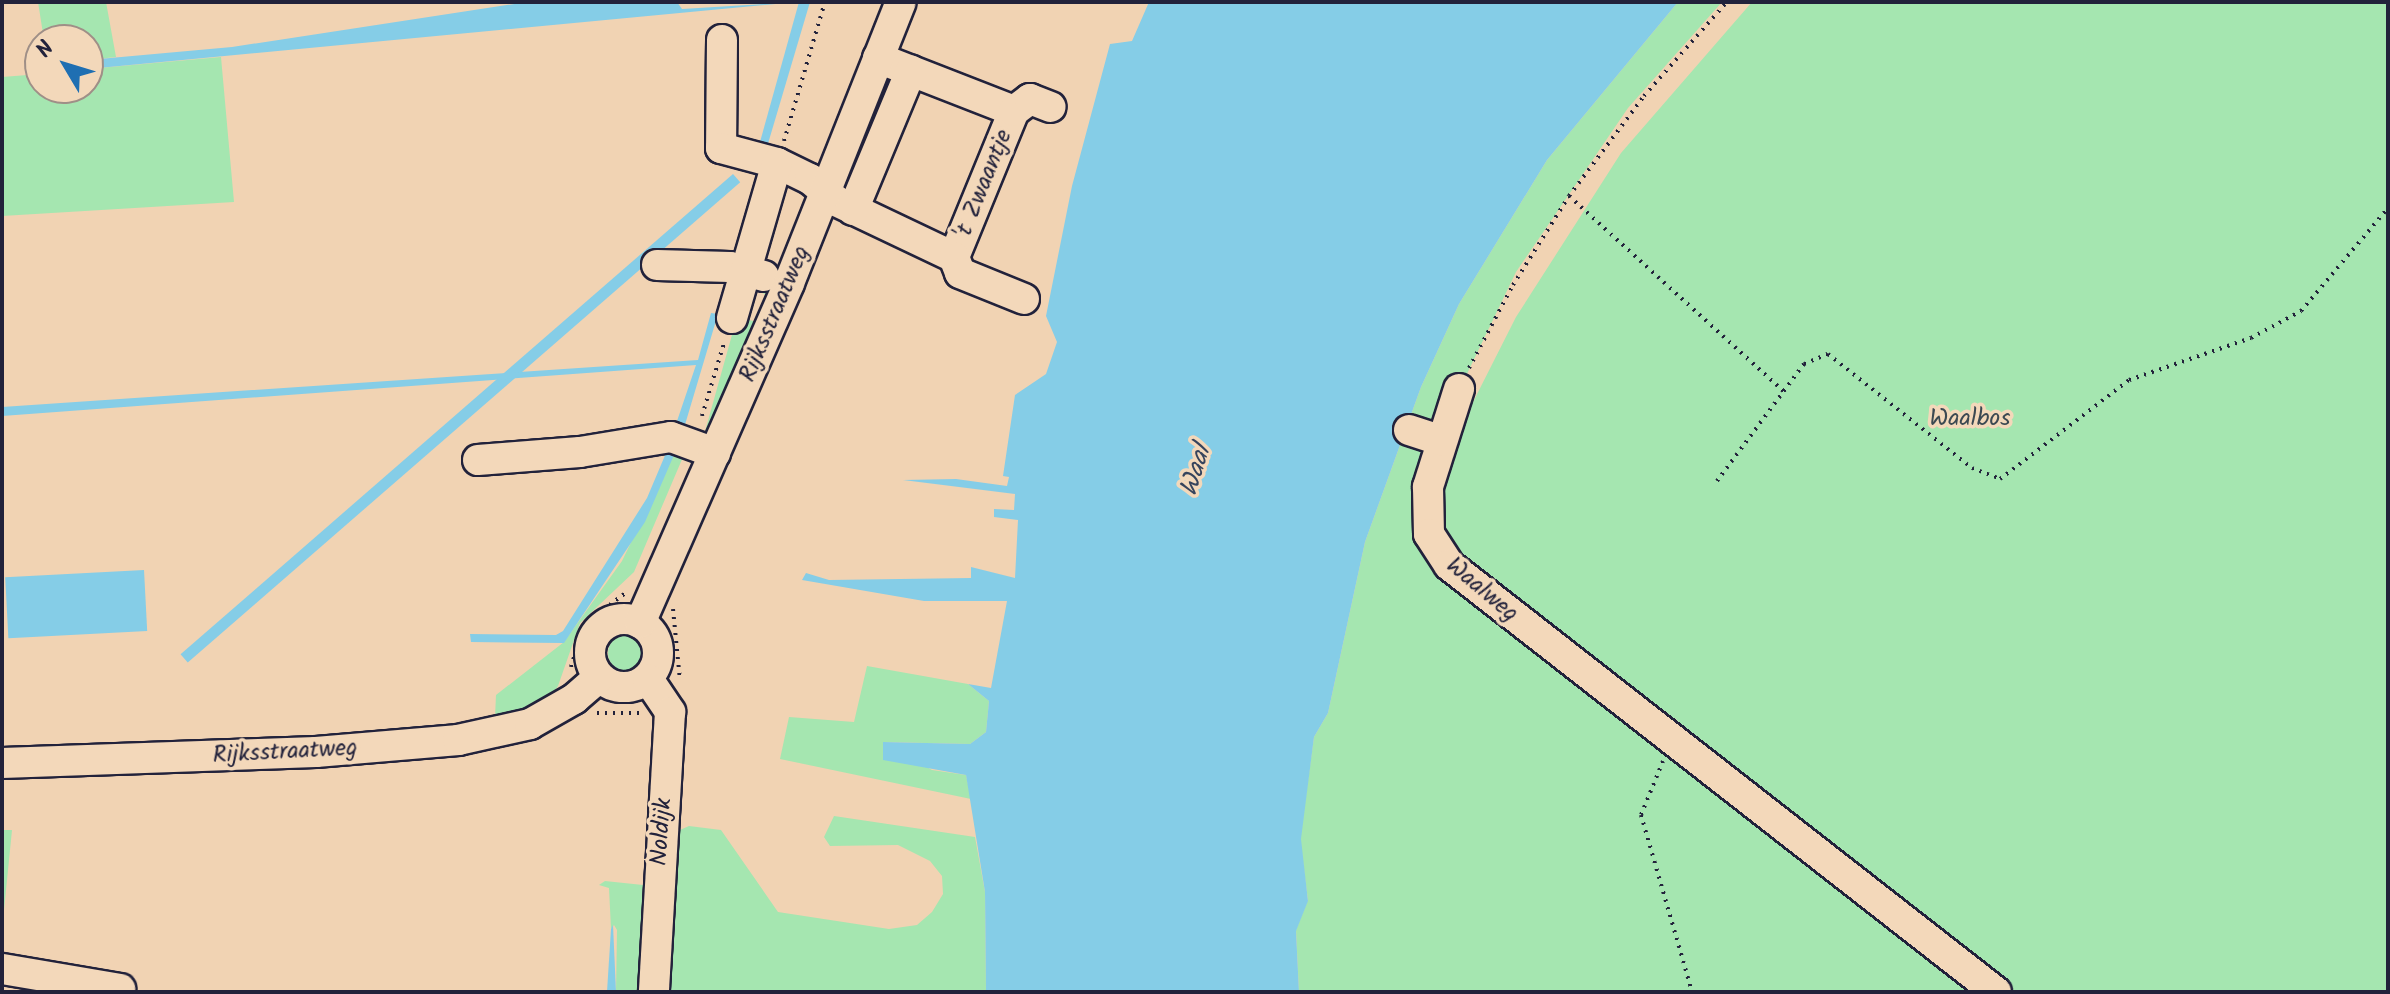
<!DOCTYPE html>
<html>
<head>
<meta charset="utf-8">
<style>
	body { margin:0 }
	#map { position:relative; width:2390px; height:994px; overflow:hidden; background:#f1d3b3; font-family:Kalam,sans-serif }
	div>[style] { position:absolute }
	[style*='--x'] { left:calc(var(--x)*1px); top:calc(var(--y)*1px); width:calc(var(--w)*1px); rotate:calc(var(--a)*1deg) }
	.green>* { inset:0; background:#a5e6b0 }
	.round { border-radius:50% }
	.water>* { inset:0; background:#85cde7; transform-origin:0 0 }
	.path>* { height:4px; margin-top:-2px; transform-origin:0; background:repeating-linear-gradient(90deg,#22223b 0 2px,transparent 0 8px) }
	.roads { filter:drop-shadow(2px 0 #22223b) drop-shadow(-2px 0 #22223b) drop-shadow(0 2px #22223b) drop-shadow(0 -2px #22223b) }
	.minor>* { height:30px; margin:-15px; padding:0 15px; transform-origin:15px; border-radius:15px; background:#f3d8ba }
	.minor>.ring { margin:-15px; padding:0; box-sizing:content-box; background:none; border:30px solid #f3d8ba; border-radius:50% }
	span { translate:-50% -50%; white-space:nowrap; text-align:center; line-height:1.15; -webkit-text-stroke:7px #f3d8ba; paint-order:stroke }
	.street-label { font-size:24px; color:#22223b }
	.park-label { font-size:24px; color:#3c4952 }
	.water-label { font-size:26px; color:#36445d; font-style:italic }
	.frame { position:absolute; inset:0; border:4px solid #22223b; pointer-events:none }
	.north { position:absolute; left:24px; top:24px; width:80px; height:80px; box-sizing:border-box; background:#f3d8ba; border:2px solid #9f8f87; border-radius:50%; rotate:308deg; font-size:22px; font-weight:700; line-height:32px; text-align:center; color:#22223b }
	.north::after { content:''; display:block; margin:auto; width:28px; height:36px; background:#1f6fb2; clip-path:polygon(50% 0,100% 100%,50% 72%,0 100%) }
</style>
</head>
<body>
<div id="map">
	<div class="green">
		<i style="clip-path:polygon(38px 2px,106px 2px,116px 57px,88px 60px,88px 40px,44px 40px)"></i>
		<i style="clip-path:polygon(1678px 2px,1722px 2px,1628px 108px,1516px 272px,1439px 432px,1416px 539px,1973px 992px,1299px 992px,1296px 930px,1308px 900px,1300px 839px,1314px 737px,1328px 713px,1365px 542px,1421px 387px,1459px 304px,1547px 160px)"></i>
		<i style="clip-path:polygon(1752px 2px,2388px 2px,2388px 992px,2013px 992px,1703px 750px,1675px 718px,1666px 723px,1457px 557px,1438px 532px,1449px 463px,1470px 408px,1516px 317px,1621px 153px)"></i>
		<i style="clip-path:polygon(221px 57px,234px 202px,2px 216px,2px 77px,40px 74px,40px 88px,88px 88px,88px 69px)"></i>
		<i style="clip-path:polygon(766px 287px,770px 298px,714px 432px,704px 435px,737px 317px,757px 322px,765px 294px,751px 289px)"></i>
		<i style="clip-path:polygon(677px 448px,686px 450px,634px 572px,580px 623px,558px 686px,551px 696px,516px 716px,495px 717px,496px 695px,564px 642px,622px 561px)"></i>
		<i class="round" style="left:608px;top:635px;width:36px;height:36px"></i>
		<i style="clip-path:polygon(867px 666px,968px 684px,989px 701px,986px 732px,970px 744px,883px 742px,932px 770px,966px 775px,971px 799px,780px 759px,789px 717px,854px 722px)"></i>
		<i style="clip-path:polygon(834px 816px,975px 837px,985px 892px,986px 992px,661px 992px,671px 834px,689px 826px,721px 830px,778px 912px,889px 929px,917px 925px,932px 912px,943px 894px,942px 876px,930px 861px,898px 845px,830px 846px,824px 837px)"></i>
		<i style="clip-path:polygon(2px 830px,12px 830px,2px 930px)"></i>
		<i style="clip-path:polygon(605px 881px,643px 885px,639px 992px,616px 992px,617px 930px,614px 925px,611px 929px,609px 888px,599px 885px)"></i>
	</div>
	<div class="water">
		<i style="clip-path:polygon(527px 2px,677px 2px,682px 9px,797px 2px,88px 69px,88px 60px,232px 47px)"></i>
		<i style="clip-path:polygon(799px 2px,810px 2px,767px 147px,760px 142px)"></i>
		<i style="clip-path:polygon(1149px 2px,1678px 2px,1547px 160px,1459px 304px,1421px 387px,1365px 542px,1328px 713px,1314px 737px,1301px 839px,1308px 901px,1296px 931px,1299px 992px,986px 992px,985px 892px,966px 775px,883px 760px,883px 742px,970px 744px,986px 732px,989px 701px,968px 684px,991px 688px,1007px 601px,924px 601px,802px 580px,806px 573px,829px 580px,971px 578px,971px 567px,1015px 578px,1018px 520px,994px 517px,994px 509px,1014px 510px,1015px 494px,903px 480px,956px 479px,1007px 486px,1009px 477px,1003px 476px,1015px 395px,1046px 374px,1057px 342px,1046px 316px,1072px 186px,1110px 44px,1132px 41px)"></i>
		<i style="left:733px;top:174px;width:11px;height:732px;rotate:49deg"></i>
		<i style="clip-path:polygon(711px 313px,718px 314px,684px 428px,675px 427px,696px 365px,2px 416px,2px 407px,698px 360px)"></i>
		<i style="clip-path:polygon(669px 446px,677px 448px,645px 522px,564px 643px,471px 642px,470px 634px,556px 635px,563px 631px,647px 498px)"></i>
		<i style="left:144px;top:570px;width:61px;height:139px;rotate:87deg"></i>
		<i style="clip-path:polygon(613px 925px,616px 992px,607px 992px,611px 929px)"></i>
	</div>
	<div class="path">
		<i style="--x:784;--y:141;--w:145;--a:-73.6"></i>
		<i style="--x:1569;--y:196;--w:290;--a:42.3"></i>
		<i style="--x:1469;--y:368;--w:94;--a:-62.1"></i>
		<i style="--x:1513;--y:285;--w:105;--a:-57.8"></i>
		<i style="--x:1569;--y:196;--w:125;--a:-53.1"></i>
		<i style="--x:1644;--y:96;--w:125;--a:-48.6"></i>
		<i style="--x:702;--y:416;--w:79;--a:-73.2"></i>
		<i style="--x:1717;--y:481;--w:146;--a:-53.4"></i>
		<i style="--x:1804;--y:364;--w:26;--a:-23"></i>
		<i style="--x:1828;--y:354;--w:184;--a:38.4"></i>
		<i style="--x:1972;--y:468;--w:30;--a:21"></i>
		<i style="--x:2000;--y:479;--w:163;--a:-37.5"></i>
		<i style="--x:2129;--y:380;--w:129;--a:-19"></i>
		<i style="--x:2251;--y:338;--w:57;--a:-28.4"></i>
		<i style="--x:2301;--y:311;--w:135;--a:-49.8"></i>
		<i style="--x:673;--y:609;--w:71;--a:84.4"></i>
		<i style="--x:571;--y:667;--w:45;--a:-73.2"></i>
		<i style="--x:584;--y:624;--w:54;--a:-36.7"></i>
		<i style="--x:597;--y:713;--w:47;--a:0"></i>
		<i style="--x:1663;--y:761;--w:58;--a:112.2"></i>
		<i style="--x:1641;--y:815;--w:184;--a:73.9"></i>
	</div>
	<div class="roads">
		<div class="minor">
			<i style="--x:722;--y:40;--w:108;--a:90.5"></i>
			<i style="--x:721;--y:148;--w:58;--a:15"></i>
			<i style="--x:777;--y:163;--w:37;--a:26"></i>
			<i style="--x:810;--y:179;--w:34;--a:40"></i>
			<i style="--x:836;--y:201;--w:131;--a:25.4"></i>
			<i style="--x:954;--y:257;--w:158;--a:-67.7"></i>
			<i style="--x:1014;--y:111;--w:146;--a:-158.7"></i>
			<i style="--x:1014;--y:111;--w:20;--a:-37"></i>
			<i style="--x:1030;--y:99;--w:22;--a:21"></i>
			<i style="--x:853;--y:210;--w:151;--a:-67.4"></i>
			<i style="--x:954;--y:257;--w:17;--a:69"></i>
			<i style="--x:960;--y:273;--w:69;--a:22.1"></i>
			<i style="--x:657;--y:265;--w:73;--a:1.6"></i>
			<i style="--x:730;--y:267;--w:35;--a:15"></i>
			<i style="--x:732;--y:318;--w:161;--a:-73.8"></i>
			<i style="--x:1459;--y:389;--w:103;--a:107.6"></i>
			<i style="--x:1428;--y:487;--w:47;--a:88.8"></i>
			<i style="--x:1429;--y:534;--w:37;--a:57"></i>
			<i style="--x:1449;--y:565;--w:694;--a:37.98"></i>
			<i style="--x:1409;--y:430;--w:33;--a:18"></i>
			<i style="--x:478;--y:460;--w:102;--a:-4.5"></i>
			<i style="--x:580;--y:452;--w:92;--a:-9.4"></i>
			<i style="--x:671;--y:437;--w:47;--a:20"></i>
			<i class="ring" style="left:590px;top:619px;width:38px;height:38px"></i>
			<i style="--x:640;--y:623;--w:371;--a:-66.3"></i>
			<i style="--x:789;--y:283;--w:302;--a:-68.3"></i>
			<i style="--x:648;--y:679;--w:40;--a:56"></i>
			<i style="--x:670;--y:712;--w:280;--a:93.3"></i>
			<i style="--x:2;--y:763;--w:314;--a:-2"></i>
			<i style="--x:316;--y:752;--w:143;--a:-4.8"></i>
			<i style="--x:458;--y:740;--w:74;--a:-12.5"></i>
			<i style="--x:530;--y:724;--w:51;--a:-29.6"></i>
			<i style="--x:574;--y:699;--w:33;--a:-41"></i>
			<i style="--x:2;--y:969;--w:120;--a:9.6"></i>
		</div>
	</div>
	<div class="street-label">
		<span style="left:984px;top:184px;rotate:-68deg">'t Zwaantje</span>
		<span style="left:775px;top:314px;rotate:-67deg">Rijksstraatweg</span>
		<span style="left:1482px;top:590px;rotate:40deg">Waalweg</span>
		<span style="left:285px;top:752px;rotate:-3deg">Rijksstraatweg</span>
		<span style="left:662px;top:832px;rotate:-86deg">Noldijk</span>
	</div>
	<div class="park-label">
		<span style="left:1970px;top:419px">Waalbos</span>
	</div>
	<div class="water-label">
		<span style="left:1197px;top:471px;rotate:-73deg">Waal</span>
	</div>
	<div class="frame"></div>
	<div class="north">N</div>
</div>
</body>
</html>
